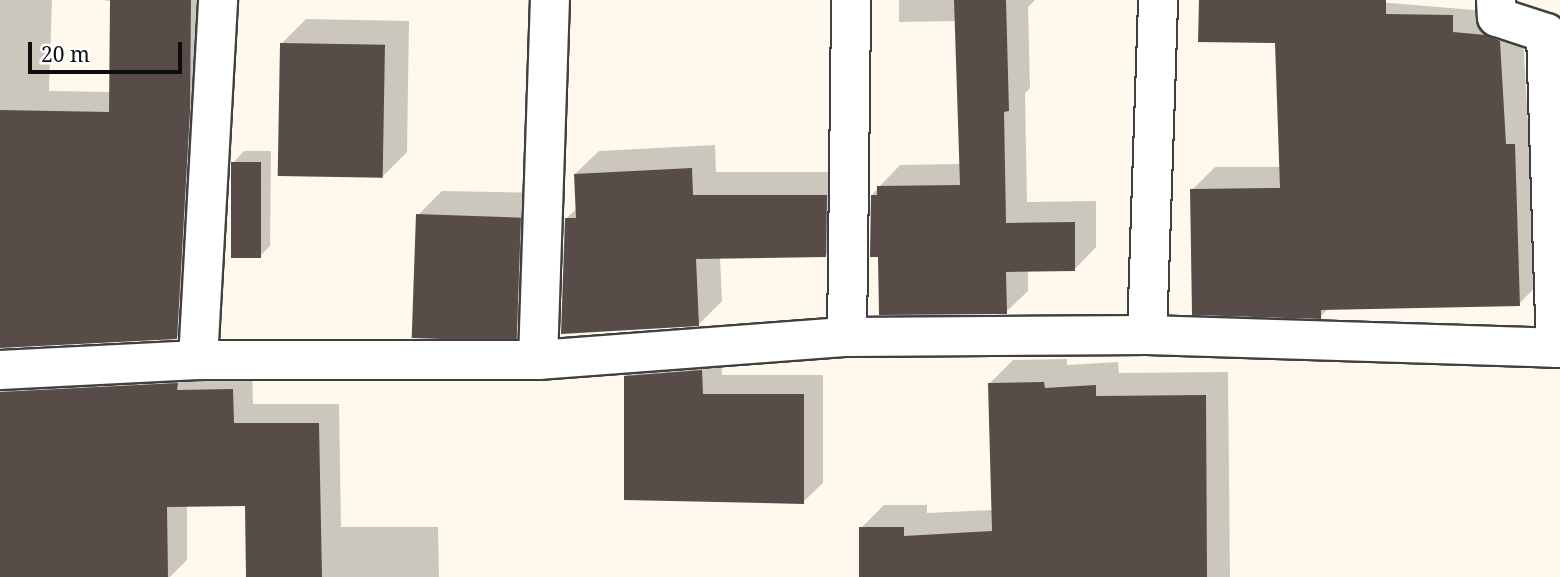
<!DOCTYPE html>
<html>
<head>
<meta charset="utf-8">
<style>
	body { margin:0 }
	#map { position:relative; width:1560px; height:577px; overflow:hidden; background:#fff9ed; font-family:"Noto Serif",serif }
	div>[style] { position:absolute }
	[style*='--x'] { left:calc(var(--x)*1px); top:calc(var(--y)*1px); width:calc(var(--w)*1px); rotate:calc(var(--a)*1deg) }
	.shadow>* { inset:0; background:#0003 }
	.building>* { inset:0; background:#574c48; transform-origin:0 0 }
	.roads { filter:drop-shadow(2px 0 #404040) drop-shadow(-2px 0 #404040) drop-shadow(0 2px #404040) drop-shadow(0 -2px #404040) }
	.minor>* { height:38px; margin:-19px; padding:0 19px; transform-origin:19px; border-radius:19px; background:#fff }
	span { translate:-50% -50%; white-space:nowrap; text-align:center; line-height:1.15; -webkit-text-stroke:7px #fff; paint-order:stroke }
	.scale { position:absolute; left:28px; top:42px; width:154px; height:32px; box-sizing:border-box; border:4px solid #0d0d0d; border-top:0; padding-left:9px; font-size:21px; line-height:24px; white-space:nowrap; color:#0d0d0d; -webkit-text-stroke:5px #fff; paint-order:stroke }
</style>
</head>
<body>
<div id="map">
	<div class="shadow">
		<i style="clip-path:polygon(0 0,52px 0,49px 91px,111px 92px,111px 1px,102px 0,210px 0,197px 317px,177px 337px,0 346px)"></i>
		<i style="clip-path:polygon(899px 0,1035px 0,1028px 7px,1030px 88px,1025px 93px,1027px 202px,1096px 201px,1096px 247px,1075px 269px,1028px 270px,1028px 291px,1006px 312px,880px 255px,872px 195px,879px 187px,900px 165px,961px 164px,957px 21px,899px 22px)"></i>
		<i style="clip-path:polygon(1201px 0,1354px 0,1510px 13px,1522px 19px,1528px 123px,1536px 122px,1541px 281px,1519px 304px,1328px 309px,1320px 317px,1192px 190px,1215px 167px,1281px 167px,1276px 21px)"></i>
		<i style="clip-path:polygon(306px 19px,409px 21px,407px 152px,382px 177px,281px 44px)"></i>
		<i style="clip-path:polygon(715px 145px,716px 172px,850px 172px,849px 232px,825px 256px,720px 257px,722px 301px,699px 324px,566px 219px,577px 208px,575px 174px,599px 151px)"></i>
		<i style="clip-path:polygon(244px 151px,271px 151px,270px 246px,259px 257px,233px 163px)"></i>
		<i style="clip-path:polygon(442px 191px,545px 193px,541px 312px,516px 336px,418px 215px)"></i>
		<i style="clip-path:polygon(721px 351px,722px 375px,823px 375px,823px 483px,803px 502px,625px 376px,645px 356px)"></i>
		<i style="clip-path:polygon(1067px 359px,1067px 365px,1118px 362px,1119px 373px,1228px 372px,1230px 577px,861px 577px,861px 528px,884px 505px,927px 505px,927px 513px,993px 510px,990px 383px,1013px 360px)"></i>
		<i style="clip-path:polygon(252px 370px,253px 404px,339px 404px,341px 527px,438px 527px,439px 577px,247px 577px,247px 504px,187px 505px,187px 560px,170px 577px,0 577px,0 375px)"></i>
	</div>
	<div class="building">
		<i style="clip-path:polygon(110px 0,191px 0,190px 111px,177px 339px,0 348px,0 110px,109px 112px)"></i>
		<i style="clip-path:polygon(954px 0,1006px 0,1009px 111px,1004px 112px,1006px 223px,1075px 222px,1075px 271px,1006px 272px,1007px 314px,879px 315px,878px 257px,870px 257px,871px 195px,877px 195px,877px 186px,960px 185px)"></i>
		<i style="clip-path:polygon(1199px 0,1386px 0,1386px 14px,1453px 15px,1453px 32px,1486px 35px,1500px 41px,1506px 144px,1515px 144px,1520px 306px,1321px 310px,1321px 319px,1192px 315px,1190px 189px,1280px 188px,1275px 43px,1198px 42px)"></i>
		<i style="left:280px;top:43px;width:105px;height:133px;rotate:1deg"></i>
		<i style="left:231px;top:162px;width:30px;height:96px"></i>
		<i style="clip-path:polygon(692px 168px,693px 195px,827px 195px,826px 257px,696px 259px,699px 326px,561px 334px,565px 218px,576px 218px,574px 174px)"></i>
		<i style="left:416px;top:214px;width:105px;height:124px;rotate:2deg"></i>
		<i style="clip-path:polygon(702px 370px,703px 394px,804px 394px,804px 504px,624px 500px,624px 376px)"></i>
		<i style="clip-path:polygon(1044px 382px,1045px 388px,1096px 385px,1096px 396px,1206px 395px,1207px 577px,859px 577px,859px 527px,904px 527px,904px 536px,992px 531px,988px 383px)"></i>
		<i style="clip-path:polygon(178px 383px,177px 390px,233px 389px,234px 423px,319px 423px,322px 577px,246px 577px,245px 506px,167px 507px,168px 577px,0 577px,0 392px)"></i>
	</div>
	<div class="roads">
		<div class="minor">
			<i style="--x:1496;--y:0;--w:17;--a:87"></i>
			<i style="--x:1497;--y:17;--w:52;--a:18.1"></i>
			<i style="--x:1546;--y:33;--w:315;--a:88.2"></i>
			<i style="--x:1147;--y:335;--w:335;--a:-88.1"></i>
			<i style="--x:847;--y:337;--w:337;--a:-89.3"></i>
			<i style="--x:198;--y:360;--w:361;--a:-86.8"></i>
			<i style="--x:538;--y:360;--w:360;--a:-88.1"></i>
			<i style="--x:0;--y:370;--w:198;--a:-2.9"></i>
			<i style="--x:198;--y:360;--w:340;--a:0"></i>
			<i style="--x:538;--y:360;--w:310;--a:-4.3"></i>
			<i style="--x:847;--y:337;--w:300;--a:-0.4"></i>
			<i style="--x:1147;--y:335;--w:413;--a:1.8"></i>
		</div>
	</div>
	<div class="scale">20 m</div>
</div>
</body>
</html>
